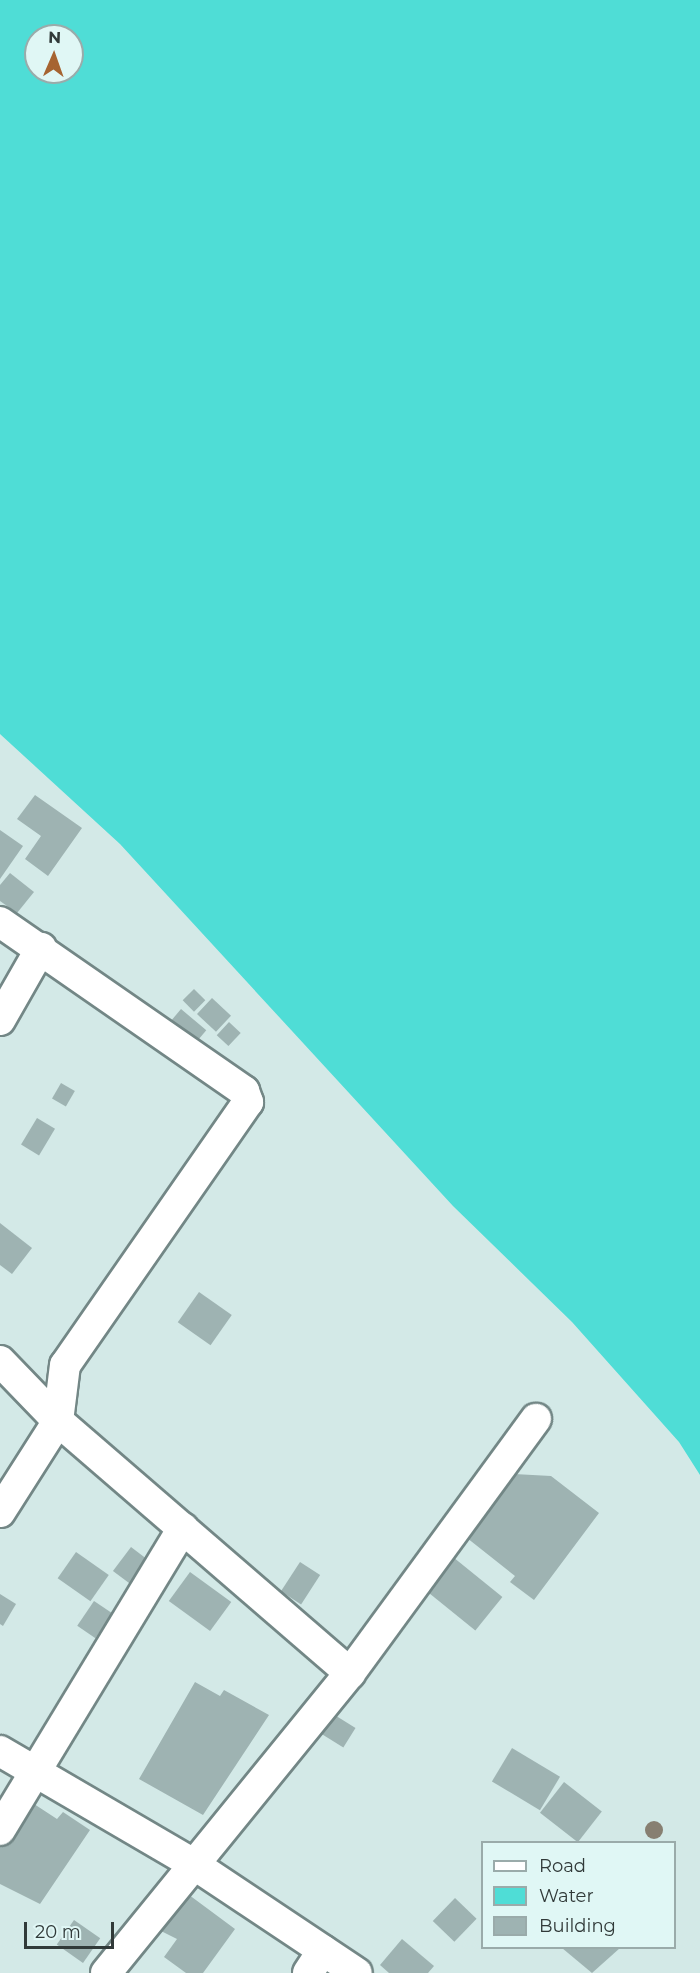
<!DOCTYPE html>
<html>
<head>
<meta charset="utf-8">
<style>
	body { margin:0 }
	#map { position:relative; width:700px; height:1973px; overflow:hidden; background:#d3e9e7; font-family:Montserrat,sans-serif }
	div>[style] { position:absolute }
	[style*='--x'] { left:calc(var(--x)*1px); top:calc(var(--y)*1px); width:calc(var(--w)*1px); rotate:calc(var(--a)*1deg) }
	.water>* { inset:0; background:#4fddd6 }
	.building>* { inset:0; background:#9eb3b2; transform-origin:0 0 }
	.roads { filter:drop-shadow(2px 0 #738786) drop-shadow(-2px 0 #738786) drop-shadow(0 2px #738786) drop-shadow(0 -2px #738786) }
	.minor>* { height:30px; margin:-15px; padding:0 15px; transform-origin:15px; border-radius:15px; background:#fff }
	.trees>* { width:18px; height:18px; margin:-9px; border-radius:50%; background:#877f71 }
	span { translate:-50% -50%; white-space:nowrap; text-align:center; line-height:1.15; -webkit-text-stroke:6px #e0f7f5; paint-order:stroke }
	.legend { position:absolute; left:481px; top:1841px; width:195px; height:108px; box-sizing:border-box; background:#e0f7f5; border:2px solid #9aabaa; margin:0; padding:8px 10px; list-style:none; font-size:18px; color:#313a39 }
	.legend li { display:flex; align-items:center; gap:12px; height:30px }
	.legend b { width:30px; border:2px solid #9aabaa }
	.north { position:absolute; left:24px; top:24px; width:60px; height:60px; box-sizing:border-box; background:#e0f7f5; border:2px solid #9aabaa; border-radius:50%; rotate:2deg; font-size:16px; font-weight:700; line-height:24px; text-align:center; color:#313a39 }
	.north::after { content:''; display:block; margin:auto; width:21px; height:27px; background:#a66431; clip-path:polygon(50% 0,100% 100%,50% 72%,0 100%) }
	.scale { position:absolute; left:24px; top:1922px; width:90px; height:27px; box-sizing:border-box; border:3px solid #313a39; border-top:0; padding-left:8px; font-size:18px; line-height:21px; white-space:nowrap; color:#313a39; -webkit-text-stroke:4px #e0f7f5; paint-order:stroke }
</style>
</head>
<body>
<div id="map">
	<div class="water">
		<i style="clip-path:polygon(evenodd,0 0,700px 0,700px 1475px,679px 1442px,572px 1322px,453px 1206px,120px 844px,0 734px,0 0,36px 36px,72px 36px,72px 72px,36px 72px,36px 36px)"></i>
	</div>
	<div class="building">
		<i style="clip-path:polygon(35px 795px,82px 828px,48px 876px,25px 859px,41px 836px,17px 819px)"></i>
		<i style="clip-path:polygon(0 830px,23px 846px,0 879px)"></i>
		<i style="clip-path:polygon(10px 873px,34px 892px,17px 913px,0 901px,0 885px)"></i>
		<i style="left:194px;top:989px;width:16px;height:16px;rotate:45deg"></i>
		<i style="left:212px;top:998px;width:26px;height:22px;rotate:43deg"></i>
		<i style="left:181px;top:1009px;width:33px;height:21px;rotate:40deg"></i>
		<i style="left:229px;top:1022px;width:16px;height:18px;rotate:43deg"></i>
		<i style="left:61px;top:1083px;width:16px;height:18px;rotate:30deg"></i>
		<i style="left:37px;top:1118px;width:21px;height:31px;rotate:31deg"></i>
		<i style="clip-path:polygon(0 1223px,32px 1248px,12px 1274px,0 1265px)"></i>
		<i style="left:199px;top:1292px;width:40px;height:37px;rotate:35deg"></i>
		<i style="clip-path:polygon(514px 1474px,551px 1476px,599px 1513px,534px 1600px,510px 1582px,515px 1576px,462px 1534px)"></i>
		<i style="left:131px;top:1547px;width:21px;height:30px;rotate:37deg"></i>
		<i style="left:76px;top:1552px;width:40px;height:32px;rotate:35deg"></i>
		<i style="left:448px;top:1553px;width:70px;height:43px;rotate:39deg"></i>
		<i style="left:300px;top:1562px;width:24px;height:35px;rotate:33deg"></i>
		<i style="left:190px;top:1572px;width:51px;height:36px;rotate:36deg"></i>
		<i style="clip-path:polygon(0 1594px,16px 1604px,3px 1626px,0 1624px)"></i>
		<i style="left:94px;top:1601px;width:22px;height:30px;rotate:34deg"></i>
		<i style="clip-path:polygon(195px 1682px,220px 1696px,224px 1690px,269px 1715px,203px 1815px,139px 1779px)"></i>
		<i style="left:325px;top:1709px;width:36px;height:23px;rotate:32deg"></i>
		<i style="left:512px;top:1748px;width:56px;height:39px;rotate:31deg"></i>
		<i style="left:564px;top:1782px;width:48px;height:39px;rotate:38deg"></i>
		<i style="clip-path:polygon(31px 1802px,57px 1819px,63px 1812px,90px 1830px,40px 1904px,0 1884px,0 1848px)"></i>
		<i style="clip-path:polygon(177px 1886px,235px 1929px,203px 1973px,186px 1973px,164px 1957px,177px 1939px,149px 1925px)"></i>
		<i style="left:455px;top:1898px;width:30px;height:32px;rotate:44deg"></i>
		<i style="left:74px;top:1920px;width:32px;height:30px;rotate:35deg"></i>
		<i style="clip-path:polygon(402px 1939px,434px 1966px,428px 1973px,389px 1973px,380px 1965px)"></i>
		<i style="clip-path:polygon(562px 1948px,620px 1948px,592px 1973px)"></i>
	</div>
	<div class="roads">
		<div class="minor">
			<i style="--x:0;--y:922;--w:297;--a:34.7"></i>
			<i style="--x:244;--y:1091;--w:12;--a:70"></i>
			<i style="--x:248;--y:1102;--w:320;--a:124.8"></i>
			<i style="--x:65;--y:1365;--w:56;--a:97.1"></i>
			<i style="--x:58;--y:1421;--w:108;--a:122.5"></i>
			<i style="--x:0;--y:1020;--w:83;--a:-60.3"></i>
			<i style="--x:0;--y:1361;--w:83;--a:46"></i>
			<i style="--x:58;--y:1421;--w:386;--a:40.8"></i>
			<i style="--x:0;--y:1751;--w:222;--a:30.3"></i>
			<i style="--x:192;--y:1863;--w:198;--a:33.7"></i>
			<i style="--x:0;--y:1830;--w:353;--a:-58.8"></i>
			<i style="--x:106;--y:1973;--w:387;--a:-50.9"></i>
			<i style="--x:350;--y:1673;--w:315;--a:-53.8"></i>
			<i style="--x:308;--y:1973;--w:27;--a:-57"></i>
		</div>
	</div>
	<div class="trees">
		<i style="left:654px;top:1830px"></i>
	</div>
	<ul class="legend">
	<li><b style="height:8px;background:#fff"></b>Road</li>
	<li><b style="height:16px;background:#4fddd6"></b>Water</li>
	<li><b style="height:16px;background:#9eb3b2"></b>Building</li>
	</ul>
	<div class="north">N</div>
	<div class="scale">20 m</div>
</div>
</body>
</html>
